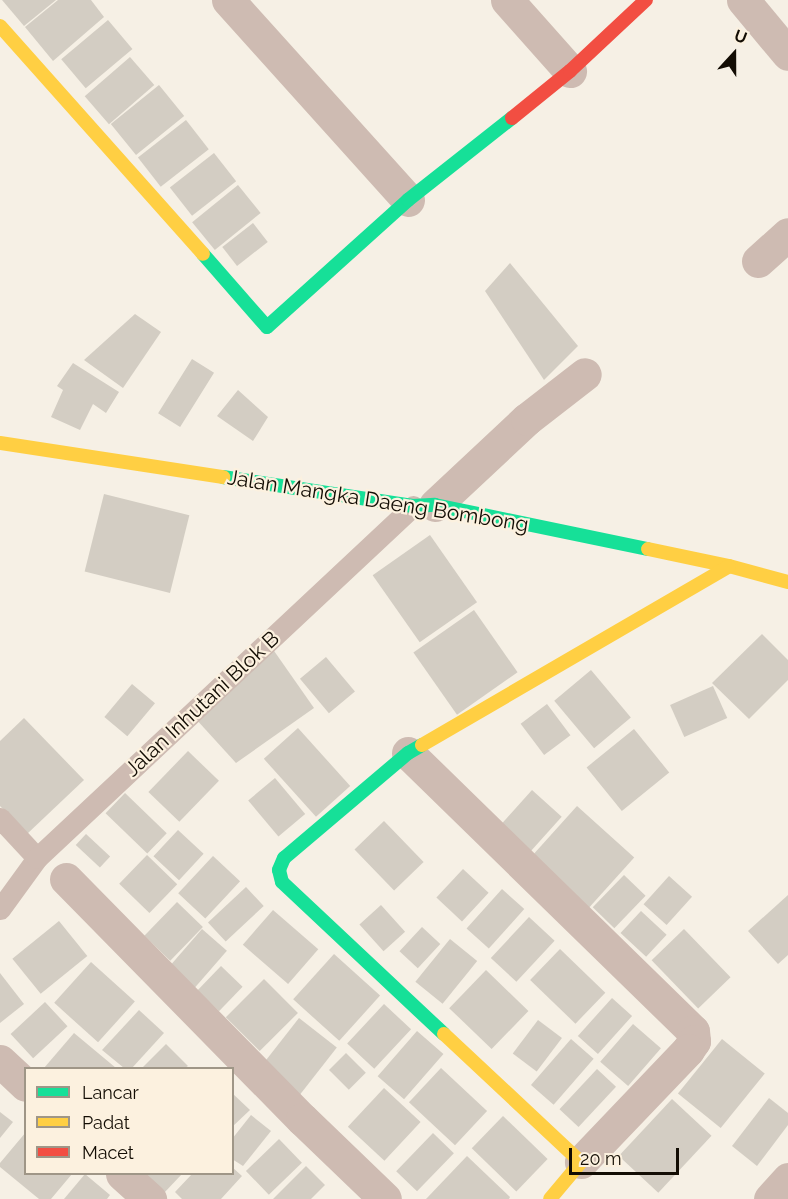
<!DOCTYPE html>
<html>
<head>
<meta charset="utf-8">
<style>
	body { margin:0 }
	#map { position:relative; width:788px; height:1199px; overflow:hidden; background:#f6f0e5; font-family:Raleway,sans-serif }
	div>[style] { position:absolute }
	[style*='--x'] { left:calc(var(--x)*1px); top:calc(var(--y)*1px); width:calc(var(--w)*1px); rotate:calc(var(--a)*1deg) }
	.building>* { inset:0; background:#d3cdc3; transform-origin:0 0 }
	.lane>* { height:21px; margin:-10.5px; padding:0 10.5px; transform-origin:10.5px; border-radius:10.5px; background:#cebbb2 }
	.street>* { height:33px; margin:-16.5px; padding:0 16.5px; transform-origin:16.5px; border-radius:16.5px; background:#cebbb2 }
	.fast>* { height:14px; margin:-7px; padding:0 7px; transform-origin:7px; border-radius:7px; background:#16e098 }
	.slow>* { height:14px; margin:-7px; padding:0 7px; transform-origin:7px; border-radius:7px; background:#ffcf43 }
	.jam>* { height:14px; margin:-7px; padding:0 7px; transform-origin:7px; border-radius:7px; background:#f24e42 }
	span { translate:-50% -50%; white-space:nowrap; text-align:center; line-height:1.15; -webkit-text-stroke:4.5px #fcf1df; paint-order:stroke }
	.street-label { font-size:21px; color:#130d04 }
	.legend { position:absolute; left:24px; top:1067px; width:210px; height:108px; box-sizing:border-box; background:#fcf1df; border:2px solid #9f9687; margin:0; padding:8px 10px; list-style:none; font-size:18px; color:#130d04 }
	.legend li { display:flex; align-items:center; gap:12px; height:30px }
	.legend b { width:30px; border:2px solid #9f9687 }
	.north { position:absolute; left:704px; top:24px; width:60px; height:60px; -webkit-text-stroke:4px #fcf1df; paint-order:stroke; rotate:21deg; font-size:16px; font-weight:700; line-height:24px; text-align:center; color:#130d04 }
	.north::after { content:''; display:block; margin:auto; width:21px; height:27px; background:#130d04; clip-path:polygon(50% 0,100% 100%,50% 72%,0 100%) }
	.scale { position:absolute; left:569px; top:1148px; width:110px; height:27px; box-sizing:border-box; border:3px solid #130d04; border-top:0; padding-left:8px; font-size:18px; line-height:21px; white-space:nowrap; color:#130d04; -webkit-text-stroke:4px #fcf1df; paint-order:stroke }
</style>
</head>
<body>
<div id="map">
	<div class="building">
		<i style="clip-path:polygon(2px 0,56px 0,24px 26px)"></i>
		<i style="clip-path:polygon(58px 0,91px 0,104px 17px,53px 61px,25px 27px)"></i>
		<i style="left:108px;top:20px;width:38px;height:61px;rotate:50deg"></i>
		<i style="left:130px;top:57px;width:37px;height:60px;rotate:49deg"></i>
		<i style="left:159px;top:85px;width:40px;height:62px;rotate:51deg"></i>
		<i style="left:186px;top:120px;width:37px;height:61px;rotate:52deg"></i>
		<i style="left:214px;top:153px;width:36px;height:56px;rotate:52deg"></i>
		<i style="left:238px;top:185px;width:36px;height:59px;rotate:51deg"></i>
		<i style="left:253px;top:223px;width:24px;height:39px;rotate:52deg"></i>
		<i style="clip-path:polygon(510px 263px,578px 346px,544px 380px,485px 291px)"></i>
		<i style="clip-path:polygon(135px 314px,161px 332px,123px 388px,84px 360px)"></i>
		<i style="left:192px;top:359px;width:26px;height:64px;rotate:32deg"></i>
		<i style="clip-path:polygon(73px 363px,119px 392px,106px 413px,93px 404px,80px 430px,51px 417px,63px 390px,57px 386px)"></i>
		<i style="clip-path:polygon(238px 390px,268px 417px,253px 441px,217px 416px)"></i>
		<i style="left:104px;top:494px;width:88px;height:80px;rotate:14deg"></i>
		<i style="left:430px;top:535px;width:82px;height:70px;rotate:55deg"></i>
		<i style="left:474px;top:610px;width:76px;height:74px;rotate:55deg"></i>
		<i style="clip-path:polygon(762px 634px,788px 660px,788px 680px,749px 719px,712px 683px)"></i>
		<i style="clip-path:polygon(272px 648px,314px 708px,236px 763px,195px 718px)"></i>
		<i style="left:326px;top:657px;width:45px;height:34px;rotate:50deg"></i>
		<i style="left:591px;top:670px;width:62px;height:48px;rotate:50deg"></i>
		<i style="left:132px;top:684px;width:30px;height:43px;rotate:40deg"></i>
		<i style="left:713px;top:686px;width:35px;height:47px;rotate:66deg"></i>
		<i style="left:547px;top:704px;width:39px;height:33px;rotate:53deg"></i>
		<i style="clip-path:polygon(24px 718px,84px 780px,27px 834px,0 806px,0 741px)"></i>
		<i style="left:298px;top:728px;width:78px;height:46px;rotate:48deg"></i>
		<i style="left:634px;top:729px;width:56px;height:61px;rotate:51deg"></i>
		<i style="left:188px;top:751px;width:43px;height:57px;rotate:44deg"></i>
		<i style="left:275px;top:778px;width:47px;height:35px;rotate:50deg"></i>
		<i style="left:532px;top:790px;width:40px;height:49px;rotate:42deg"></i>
		<i style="left:125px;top:793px;width:58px;height:28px;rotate:44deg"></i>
		<i style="left:577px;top:806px;width:77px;height:71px;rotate:42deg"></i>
		<i style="left:384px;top:821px;width:57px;height:41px;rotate:46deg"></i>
		<i style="left:178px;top:830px;width:35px;height:36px;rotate:43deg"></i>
		<i style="left:86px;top:834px;width:33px;height:15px;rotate:43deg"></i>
		<i style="left:147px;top:855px;width:42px;height:40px;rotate:44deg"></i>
		<i style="left:213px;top:856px;width:37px;height:51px;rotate:43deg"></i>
		<i style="left:463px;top:869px;width:35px;height:39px;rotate:43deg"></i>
		<i style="left:624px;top:875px;width:30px;height:45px;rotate:44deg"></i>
		<i style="left:669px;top:876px;width:31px;height:38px;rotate:42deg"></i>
		<i style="left:246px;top:887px;width:26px;height:52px;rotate:47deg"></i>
		<i style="left:502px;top:889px;width:30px;height:53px;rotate:42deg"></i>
		<i style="clip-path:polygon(788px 895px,788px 955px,778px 964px,748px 931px)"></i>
		<i style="left:177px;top:902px;width:36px;height:47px;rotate:44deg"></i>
		<i style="left:381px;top:905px;width:36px;height:29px;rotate:48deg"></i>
		<i style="left:273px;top:910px;width:60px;height:46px;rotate:41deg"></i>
		<i style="left:641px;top:911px;width:35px;height:30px;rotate:43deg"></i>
		<i style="left:529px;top:917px;width:35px;height:56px;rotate:43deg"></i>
		<i style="left:59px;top:921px;width:45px;height:60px;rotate:51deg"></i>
		<i style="left:422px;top:927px;width:25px;height:33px;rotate:43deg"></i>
		<i style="left:202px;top:929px;width:33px;height:53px;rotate:41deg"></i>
		<i style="left:684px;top:929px;width:67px;height:45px;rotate:46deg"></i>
		<i style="left:450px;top:939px;width:35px;height:55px;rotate:39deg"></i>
		<i style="left:560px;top:949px;width:63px;height:43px;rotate:44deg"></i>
		<i style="left:334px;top:954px;width:62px;height:61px;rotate:42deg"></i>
		<i style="left:91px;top:962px;width:59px;height:55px;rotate:42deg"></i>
		<i style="left:221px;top:966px;width:30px;height:34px;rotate:44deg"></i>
		<i style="left:486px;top:970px;width:59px;height:53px;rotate:44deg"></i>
		<i style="clip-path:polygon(0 973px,24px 1004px,0 1023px)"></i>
		<i style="left:264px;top:979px;width:48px;height:54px;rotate:45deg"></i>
		<i style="left:612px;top:998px;width:27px;height:51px;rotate:42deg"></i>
		<i style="left:45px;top:1002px;width:33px;height:47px;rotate:47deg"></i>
		<i style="left:384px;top:1004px;width:37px;height:54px;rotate:43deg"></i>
		<i style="clip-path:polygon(139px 1010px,164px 1033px,132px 1068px,124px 1068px,102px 1050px)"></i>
		<i style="left:299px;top:1018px;width:48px;height:61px;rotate:38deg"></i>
		<i style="left:538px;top:1020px;width:30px;height:42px;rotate:37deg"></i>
		<i style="left:633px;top:1024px;width:37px;height:50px;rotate:41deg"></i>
		<i style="left:417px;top:1031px;width:35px;height:60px;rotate:41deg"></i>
		<i style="clip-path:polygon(74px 1033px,116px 1068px,44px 1068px)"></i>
		<i style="left:571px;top:1039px;width:30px;height:61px;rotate:41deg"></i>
		<i style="left:722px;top:1039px;width:55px;height:70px;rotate:39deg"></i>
		<i style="clip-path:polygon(166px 1044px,188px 1066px,185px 1068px,142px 1068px)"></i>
		<i style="left:346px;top:1053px;width:28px;height:24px;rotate:45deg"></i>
		<i style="left:441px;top:1068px;width:63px;height:47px;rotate:43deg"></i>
		<i style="left:597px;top:1069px;width:26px;height:55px;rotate:43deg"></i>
		<i style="left:384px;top:1088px;width:50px;height:53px;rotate:43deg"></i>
		<i style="clip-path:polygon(232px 1093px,250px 1110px,232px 1127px)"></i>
		<i style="clip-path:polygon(769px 1098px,788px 1113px,788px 1125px,757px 1166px,732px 1146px)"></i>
		<i style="left:672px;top:1099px;width:54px;height:78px;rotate:43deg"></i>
		<i style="clip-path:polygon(0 1112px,13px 1122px,0 1138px)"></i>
		<i style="clip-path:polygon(251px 1115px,271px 1131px,243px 1166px,232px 1159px,232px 1139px)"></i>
		<i style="left:503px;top:1116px;width:62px;height:45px;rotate:44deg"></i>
		<i style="clip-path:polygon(26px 1132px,26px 1174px,72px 1174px,51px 1199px,39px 1199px,0 1167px,0 1163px)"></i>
		<i style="left:433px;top:1133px;width:29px;height:53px;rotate:44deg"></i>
		<i style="left:279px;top:1139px;width:33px;height:46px;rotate:46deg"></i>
		<i style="clip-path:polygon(467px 1156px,510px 1197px,509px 1199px,426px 1199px)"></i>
		<i style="clip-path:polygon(306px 1166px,325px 1185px,311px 1199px,273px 1199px)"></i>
		<i style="clip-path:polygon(232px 1167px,242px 1176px,221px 1199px,182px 1199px,175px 1192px,192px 1174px,232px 1174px)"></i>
		<i style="clip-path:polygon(85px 1174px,110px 1195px,107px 1199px,64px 1199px)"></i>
		<i style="clip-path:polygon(143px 1174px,182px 1174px,164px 1193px)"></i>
	</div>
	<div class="lane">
		<i style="--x:0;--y:818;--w:54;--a:47.2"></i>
		<i style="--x:0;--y:909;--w:63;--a:-54"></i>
		<i style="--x:37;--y:858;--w:515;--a:-43.11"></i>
	</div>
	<div class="street">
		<i style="--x:228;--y:0;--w:269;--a:48"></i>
		<i style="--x:507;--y:0;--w:95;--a:48.4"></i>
		<i style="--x:743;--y:0;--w:70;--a:50.2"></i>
		<i style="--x:758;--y:261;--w:40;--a:-42"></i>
		<i style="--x:435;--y:505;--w:126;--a:-43.1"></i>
		<i style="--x:527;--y:419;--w:73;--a:-37.8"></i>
		<i style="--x:408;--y:753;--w:398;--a:44.3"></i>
		<i style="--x:693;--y:1031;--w:10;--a:84"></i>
		<i style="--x:694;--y:1041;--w:11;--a:124"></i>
		<i style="--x:688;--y:1050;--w:155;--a:133.7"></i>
		<i style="--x:66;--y:879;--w:337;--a:45.5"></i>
		<i style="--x:302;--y:1119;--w:115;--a:43.9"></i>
		<i style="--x:0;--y:1061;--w:35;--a:43"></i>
		<i style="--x:122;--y:1174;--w:38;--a:42"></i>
		<i style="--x:770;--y:1199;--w:27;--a:-48"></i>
	</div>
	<div class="fast">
		<i style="--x:203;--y:254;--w:97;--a:48.8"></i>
		<i style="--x:267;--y:327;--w:190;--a:-42"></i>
		<i style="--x:408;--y:200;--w:132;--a:-38.3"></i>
		<i style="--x:223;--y:477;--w:192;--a:8.7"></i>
		<i style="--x:413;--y:506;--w:22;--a:-3"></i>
		<i style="--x:435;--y:505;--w:217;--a:11.7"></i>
		<i style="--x:422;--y:745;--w:16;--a:150"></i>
		<i style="--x:408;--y:753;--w:162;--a:139.7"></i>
		<i style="--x:284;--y:858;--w:13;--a:113"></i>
		<i style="--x:279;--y:870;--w:12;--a:76"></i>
		<i style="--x:282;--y:882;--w:222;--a:43.2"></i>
	</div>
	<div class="slow">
		<i style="--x:0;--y:26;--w:305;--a:48.3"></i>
		<i style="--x:0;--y:443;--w:226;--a:8.7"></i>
		<i style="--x:648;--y:549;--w:83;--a:11.9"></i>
		<i style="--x:729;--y:566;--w:61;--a:15.2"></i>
		<i style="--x:422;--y:745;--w:355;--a:-30.2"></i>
		<i style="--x:444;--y:1034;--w:187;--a:43.1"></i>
		<i style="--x:581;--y:1162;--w:48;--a:130"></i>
	</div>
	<div class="jam">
		<i style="--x:512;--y:118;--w:75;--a:-39"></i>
		<i style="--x:570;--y:71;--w:104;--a:-43.1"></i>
	</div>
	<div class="street-label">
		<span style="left:378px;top:501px;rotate:9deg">Jalan Mangka Daeng Bombong</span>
		<span style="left:202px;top:704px;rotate:-43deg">Jalan Inhutani Blok B</span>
	</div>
	<ul class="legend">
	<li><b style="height:8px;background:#16e098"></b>Lancar</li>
	<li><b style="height:8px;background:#ffcf43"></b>Padat</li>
	<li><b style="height:8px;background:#f24e42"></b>Macet</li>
	</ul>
	<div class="north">U</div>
	<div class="scale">20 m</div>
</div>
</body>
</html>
